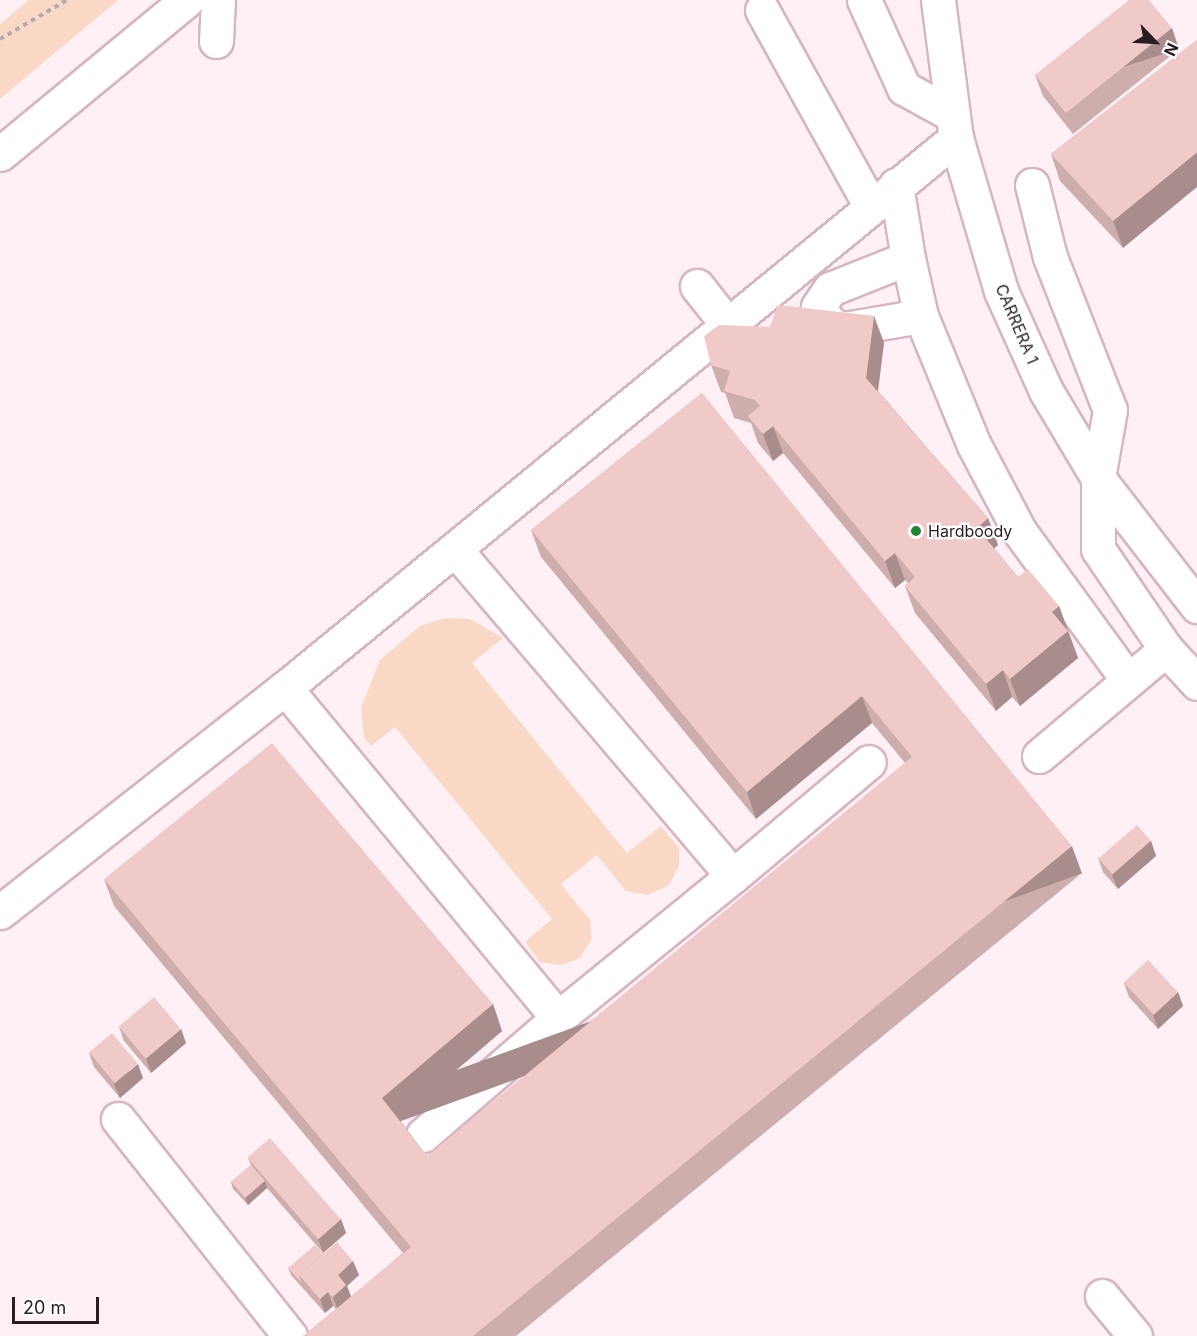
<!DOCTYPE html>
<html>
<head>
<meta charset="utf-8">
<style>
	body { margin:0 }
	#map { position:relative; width:1197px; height:1336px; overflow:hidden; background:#fff0f6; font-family:Inter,sans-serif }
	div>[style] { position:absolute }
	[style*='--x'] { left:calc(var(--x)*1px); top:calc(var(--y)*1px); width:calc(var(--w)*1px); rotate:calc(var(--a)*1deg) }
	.green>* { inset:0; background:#f9d9c5 }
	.path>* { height:4px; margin-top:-2px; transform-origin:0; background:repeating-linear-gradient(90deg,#b6a8ae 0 4.5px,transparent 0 9px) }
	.roads { filter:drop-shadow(2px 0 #d7b5c3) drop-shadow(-2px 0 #d7b5c3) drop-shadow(0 2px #d7b5c3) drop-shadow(0 -2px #d7b5c3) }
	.minor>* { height:33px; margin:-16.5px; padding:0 16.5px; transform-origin:16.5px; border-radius:16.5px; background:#fff }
	.major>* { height:33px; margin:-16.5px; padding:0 16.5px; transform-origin:16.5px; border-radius:16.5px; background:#fff }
	.wall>* { inset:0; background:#ceaeac }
	.shaded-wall>* { inset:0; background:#a88d8c; transform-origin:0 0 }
	.building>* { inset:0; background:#f0cac8; transform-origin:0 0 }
	.dots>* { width:16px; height:16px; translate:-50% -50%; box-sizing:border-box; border:3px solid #fff; border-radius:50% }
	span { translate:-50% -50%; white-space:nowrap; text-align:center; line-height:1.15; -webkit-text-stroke:4.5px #fff; paint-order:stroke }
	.street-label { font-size:16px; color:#291d22 }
	.poi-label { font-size:16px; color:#291d22 }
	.left { translate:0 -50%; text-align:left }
	.north { position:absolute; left:1125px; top:12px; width:60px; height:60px; -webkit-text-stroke:4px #fff; paint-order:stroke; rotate:115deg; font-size:16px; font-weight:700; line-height:24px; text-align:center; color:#291d22 }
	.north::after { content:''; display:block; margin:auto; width:21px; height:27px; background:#291d22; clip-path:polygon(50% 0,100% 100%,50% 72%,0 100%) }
	.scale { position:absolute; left:12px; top:1297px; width:87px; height:27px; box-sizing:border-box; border:3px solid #291d22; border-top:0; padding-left:8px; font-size:18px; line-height:21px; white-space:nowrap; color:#291d22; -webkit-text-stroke:4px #fff; paint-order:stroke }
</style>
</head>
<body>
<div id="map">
	<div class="green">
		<i style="clip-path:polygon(29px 0,118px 0,0 99px,0 24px)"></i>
		<i style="clip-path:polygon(445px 618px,470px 619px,503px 638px,472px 663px,627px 853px,661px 826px,679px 848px,679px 866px,669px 885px,648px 895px,626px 891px,597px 855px,561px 884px,590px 920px,592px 939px,580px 958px,561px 965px,540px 962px,525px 942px,552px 919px,395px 727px,371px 746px,364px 738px,361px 708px,380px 660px,420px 626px)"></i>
	</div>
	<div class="path">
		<i style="--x:0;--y:39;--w:78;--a:-30.2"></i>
	</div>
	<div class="roads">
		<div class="minor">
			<i style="--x:864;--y:0;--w:97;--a:65.6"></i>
			<i style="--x:904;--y:88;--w:56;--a:28.9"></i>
			<i style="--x:762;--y:10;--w:223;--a:61"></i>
			<i style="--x:216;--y:41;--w:41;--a:-87.2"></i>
			<i style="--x:0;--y:154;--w:242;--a:-39.5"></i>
			<i style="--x:896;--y:185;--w:74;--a:80.7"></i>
			<i style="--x:908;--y:258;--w:84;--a:158.3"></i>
			<i style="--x:830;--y:289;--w:22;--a:124"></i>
			<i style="--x:818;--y:307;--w:22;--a:54"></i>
			<i style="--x:831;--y:325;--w:14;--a:17"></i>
			<i style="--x:844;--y:329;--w:78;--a:-9.6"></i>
			<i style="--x:1032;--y:185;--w:74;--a:76"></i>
			<i style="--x:1050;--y:257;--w:164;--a:68.6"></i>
			<i style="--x:1110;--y:410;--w:69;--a:100"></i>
			<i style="--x:1098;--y:478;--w:71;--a:90"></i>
			<i style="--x:1098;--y:549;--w:121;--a:55.8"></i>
			<i style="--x:1166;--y:649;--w:46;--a:47.6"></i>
			<i style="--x:908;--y:258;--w:59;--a:77.4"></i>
			<i style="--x:921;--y:316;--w:139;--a:67.7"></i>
			<i style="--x:974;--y:445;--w:98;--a:62.1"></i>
			<i style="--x:1020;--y:532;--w:183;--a:53.9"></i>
			<i style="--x:697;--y:286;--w:48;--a:51.7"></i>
			<i style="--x:285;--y:688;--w:428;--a:50.4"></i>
			<i style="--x:558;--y:1018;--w:225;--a:-39.1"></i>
			<i style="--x:733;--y:876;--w:429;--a:-130.4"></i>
			<i style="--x:1039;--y:756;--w:166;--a:-40.1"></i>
			<i style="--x:733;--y:876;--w:177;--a:-40"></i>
			<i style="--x:0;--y:912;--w:362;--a:-38.2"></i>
			<i style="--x:285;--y:688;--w:868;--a:-39.34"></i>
			<i style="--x:118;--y:1119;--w:277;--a:51.6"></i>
			<i style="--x:423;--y:1135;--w:179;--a:-40.9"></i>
			<i style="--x:1102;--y:1296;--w:52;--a:50.5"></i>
		</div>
		<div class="major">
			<i style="--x:938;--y:0;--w:139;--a:82.6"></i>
			<i style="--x:956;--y:138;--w:159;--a:73.6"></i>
			<i style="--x:1001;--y:291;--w:110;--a:65.8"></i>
			<i style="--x:1046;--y:391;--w:101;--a:59.1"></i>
			<i style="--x:1098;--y:478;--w:162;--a:52.3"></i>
		</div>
	</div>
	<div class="wall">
		<i style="clip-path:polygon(1172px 28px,1179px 49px,1073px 134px,1043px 96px,1035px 75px)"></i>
		<i style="clip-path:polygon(1197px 40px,1123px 248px,1060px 181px,1051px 154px)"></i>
		<i style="clip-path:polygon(874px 316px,884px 343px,878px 391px,988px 518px,998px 545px,994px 548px,1018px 577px,1059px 606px,1078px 658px,1020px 706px,1012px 697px,996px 711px,915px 613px,905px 586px,908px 583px,905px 580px,895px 588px,783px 453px,773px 461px,758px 443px,751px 423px,734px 418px,725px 393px,721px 392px,711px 365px,770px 327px)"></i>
		<i style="clip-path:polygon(702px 393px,1082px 873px,516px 1336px,303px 1336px,336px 1309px,333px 1306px,325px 1313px,291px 1275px,288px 1268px,323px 1254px,353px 1261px,359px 1275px,347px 1286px,351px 1297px,403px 1253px,114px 906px,104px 879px,493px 1004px,502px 1031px,399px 1119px,427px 1156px,905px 763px,872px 723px,756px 819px,541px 557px,531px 530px)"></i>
		<i style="clip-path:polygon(1151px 841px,1156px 856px,1118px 889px,1103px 872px,1098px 858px)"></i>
		<i style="clip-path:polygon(1124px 983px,1178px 992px,1183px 1006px,1158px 1029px,1129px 997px)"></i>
		<i style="clip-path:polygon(119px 1027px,181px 1029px,186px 1043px,151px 1073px,124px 1041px)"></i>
		<i style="clip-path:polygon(89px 1053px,143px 1078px,120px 1098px,94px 1067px)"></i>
		<i style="clip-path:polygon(248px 1158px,341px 1219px,346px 1233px,323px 1253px,267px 1188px,248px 1205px,233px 1189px,231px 1182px,251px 1165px)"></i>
	</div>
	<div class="shaded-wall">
		<i style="left:1172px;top:28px;width:22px;height:136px;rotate:72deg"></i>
		<i style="clip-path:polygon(1197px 152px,1197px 187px,1123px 248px,1113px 221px)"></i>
		<i style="clip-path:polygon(874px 316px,884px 343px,876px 405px,866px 378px)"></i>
		<i style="clip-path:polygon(773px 426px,783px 453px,773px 461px,763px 434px)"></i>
		<i style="clip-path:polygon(988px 518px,998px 545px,987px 555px,977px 528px)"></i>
		<i style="clip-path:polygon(895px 553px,905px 580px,895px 588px,885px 561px)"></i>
		<i style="clip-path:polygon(1059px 606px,1078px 658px,1020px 706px,1010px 679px,1052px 612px)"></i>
		<i style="clip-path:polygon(1003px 670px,1012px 697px,996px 711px,986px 684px)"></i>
		<i style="clip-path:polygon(862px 696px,872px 723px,756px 819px,747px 792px)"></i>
		<i style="clip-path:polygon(1151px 841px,1156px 856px,1118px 889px,1112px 875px)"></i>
		<i style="left:1072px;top:846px;width:29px;height:774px;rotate:70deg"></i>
		<i style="clip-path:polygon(1178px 992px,1183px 1006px,1158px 1029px,1153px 1015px)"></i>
		<i style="clip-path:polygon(493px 1004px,502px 1031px,392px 1125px,382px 1098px)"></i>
		<i style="clip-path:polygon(181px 1029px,186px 1043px,151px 1073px,146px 1058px)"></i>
		<i style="clip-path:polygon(138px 1064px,143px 1078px,120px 1098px,114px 1084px)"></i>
		<i style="clip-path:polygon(265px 1181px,267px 1188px,248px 1205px,245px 1198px)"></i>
		<i style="clip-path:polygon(341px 1219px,346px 1233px,323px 1253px,318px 1239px)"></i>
		<i style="clip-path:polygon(353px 1261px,359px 1275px,347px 1286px,352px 1299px,338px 1311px,333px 1297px,338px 1275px)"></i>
		<i style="clip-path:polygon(328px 1292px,333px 1306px,325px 1313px,320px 1299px)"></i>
	</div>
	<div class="building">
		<i style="clip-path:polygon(1129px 0,1149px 0,1172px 28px,1066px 113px,1035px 75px)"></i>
		<i style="clip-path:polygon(1197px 40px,1197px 152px,1113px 221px,1051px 154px)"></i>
		<i style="clip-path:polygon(778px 305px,874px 316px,866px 378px,988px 518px,977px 528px,1018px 577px,1028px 569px,1059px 606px,1052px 612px,1068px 631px,1010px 679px,1003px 670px,986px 684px,905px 586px,915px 577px,895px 553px,885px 561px,773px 426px,763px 434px,748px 416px,760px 406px,755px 400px,724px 391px,730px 371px,711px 365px,704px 336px,719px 325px,770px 327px)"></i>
		<i style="clip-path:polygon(702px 393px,1072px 846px,473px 1336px,303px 1336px,411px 1247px,104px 879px,272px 743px,493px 1004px,382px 1098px,427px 1156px,912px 757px,862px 696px,747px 792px,531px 530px)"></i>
		<i style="left:1137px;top:825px;width:21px;height:51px;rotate:49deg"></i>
		<i style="left:1148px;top:960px;width:44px;height:33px;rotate:47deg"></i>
		<i style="left:154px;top:997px;width:42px;height:46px;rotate:50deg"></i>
		<i style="left:112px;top:1033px;width:40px;height:30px;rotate:50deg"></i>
		<i style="left:270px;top:1138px;width:108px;height:30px;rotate:49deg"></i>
		<i style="left:251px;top:1165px;width:21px;height:26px;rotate:49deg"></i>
		<i style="clip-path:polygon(337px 1242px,353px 1261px,338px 1275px,346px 1285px,333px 1297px,328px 1292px,320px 1299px,299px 1275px)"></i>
		<i style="clip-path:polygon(315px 1245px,323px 1254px,299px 1275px,301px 1282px,288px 1268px)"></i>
	</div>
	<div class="dots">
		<i style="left:916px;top:531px;background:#258335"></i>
	</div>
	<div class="street-label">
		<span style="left:1017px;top:324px;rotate:67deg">CARRERA 1</span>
	</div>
	<div class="poi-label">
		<span class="left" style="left:928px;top:531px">Hardboody</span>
	</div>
	<div class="north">N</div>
	<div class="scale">20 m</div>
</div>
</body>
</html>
